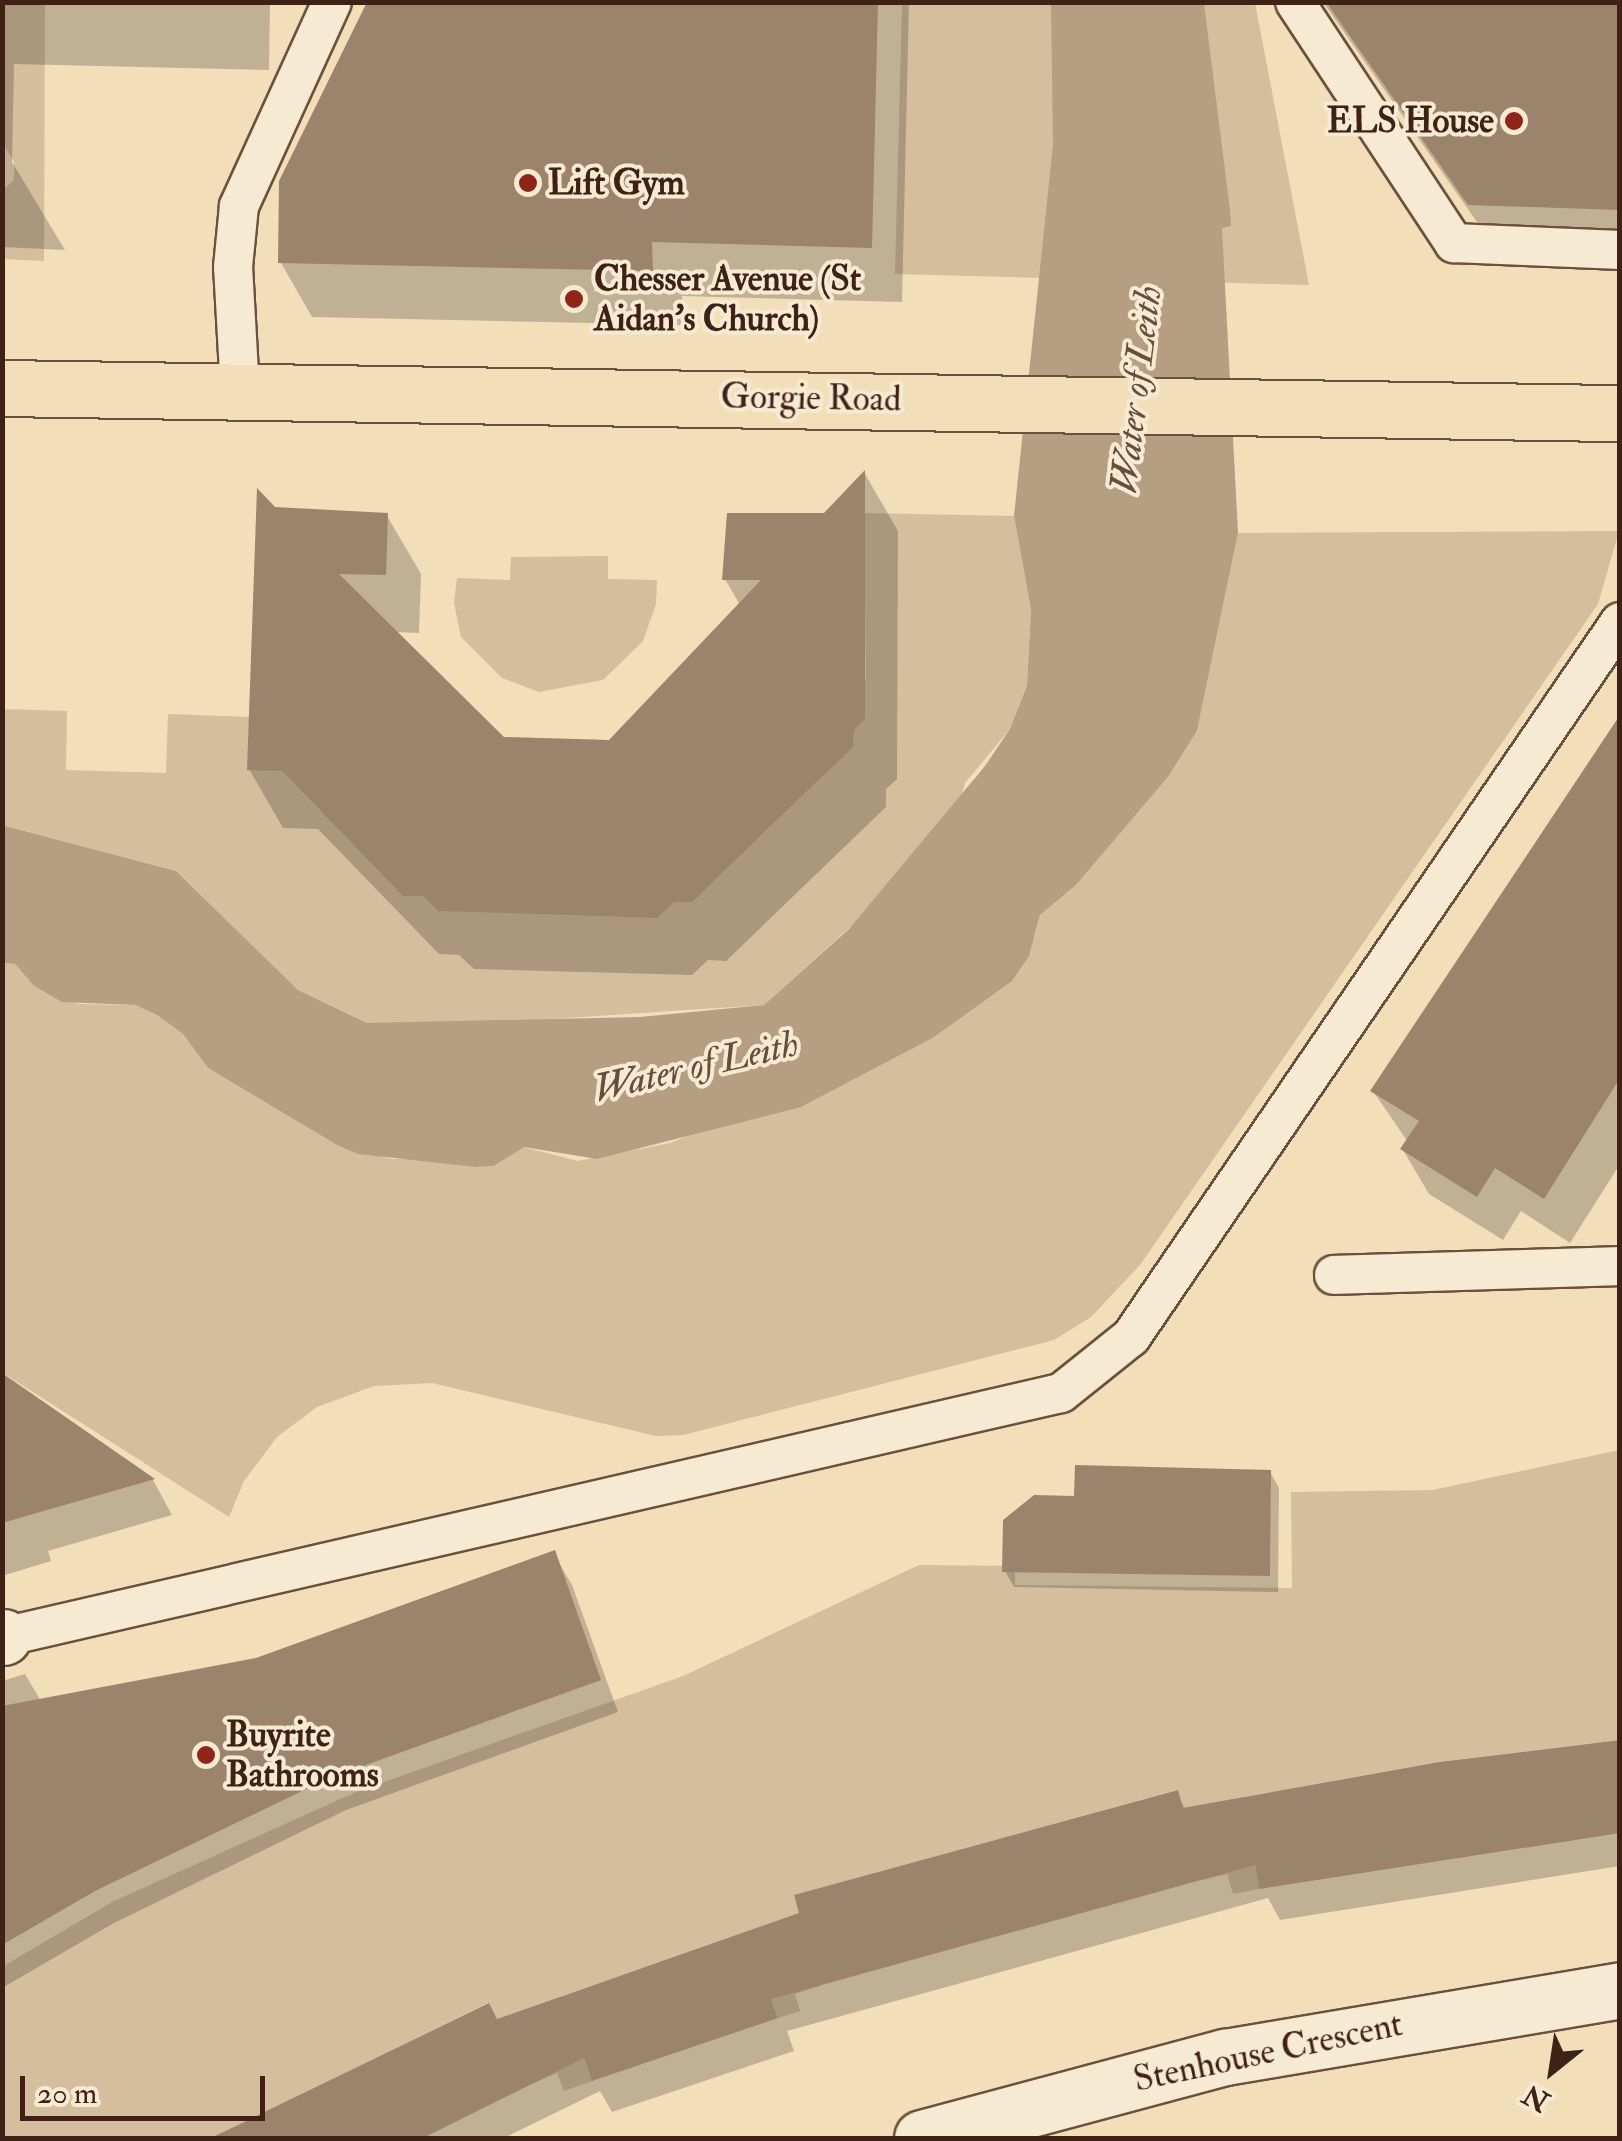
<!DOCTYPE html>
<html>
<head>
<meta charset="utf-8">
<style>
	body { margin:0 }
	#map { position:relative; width:1622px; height:2141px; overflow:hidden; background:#f2deb9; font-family:"IM FELL Double Pica",serif }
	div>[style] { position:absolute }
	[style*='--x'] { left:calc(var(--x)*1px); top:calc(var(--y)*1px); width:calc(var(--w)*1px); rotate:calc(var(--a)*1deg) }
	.green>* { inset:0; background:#d4be9d }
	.water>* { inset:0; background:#b59e82 }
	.shadow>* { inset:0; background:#0003 }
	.building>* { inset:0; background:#9c836b }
	.roads { filter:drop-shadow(2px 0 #6c503f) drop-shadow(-2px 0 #6c503f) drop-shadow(0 2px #6c503f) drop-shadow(0 -2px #6c503f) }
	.lane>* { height:38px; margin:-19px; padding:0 19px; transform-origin:19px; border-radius:19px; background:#f7ead2 }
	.street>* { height:55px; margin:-27.5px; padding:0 27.5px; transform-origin:27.5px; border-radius:27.5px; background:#f7ead2 }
	.primary>* { height:55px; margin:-27.5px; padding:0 27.5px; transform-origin:27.5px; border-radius:27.5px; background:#f2deb9 }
	.dots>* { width:28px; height:28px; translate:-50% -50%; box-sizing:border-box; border:5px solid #f7ead2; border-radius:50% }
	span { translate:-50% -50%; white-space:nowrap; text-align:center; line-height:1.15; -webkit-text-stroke:8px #f7ead2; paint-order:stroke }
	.poi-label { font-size:35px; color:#3f2116; font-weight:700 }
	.right { translate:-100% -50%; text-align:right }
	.left { translate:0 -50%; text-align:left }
	.street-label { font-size:35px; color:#3f2116 }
	.water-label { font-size:38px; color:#684d3c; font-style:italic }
	.frame { position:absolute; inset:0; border:5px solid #3f2116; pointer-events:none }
	.north { position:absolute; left:1502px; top:2021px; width:100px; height:100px; -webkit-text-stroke:8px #f7ead2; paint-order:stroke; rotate:210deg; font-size:28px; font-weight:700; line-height:40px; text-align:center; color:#3f2116 }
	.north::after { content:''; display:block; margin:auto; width:35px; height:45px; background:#3f2116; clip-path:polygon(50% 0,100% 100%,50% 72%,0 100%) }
	.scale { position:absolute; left:20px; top:2076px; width:245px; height:45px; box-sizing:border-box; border:5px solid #3f2116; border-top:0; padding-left:12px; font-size:30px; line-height:35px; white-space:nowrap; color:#3f2116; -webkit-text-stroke:8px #f7ead2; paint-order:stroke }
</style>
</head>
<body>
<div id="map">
	<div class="green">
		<i style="clip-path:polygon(3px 2px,45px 3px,44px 261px,3px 259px,3px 190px,14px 180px,14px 162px,3px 143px)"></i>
		<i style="clip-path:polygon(902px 3px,1255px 3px,1309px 285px,895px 274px)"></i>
		<i style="clip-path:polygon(864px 513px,1014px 516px,1031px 610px,1027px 684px,1010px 729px,965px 783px,960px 801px,870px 909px,764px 1005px,475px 1024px,367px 1023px,298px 990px,176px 871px,3px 825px,2px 709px,67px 711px,66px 770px,166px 773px,168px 714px,249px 717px,288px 757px,278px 767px,382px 874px,392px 864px,423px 896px,473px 898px,473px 912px,627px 917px,716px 879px,827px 772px,856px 680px,866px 679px)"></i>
		<i style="clip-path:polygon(1619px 531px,1598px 604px,1140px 1265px,1091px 1317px,1054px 1340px,683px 1435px,656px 1436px,432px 1383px,374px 1386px,317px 1407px,277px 1437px,244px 1481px,229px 1517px,3px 1373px,2px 963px,15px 964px,33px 985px,79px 1004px,135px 1005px,157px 1015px,183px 1034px,208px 1068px,337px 1145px,391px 1159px,452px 1159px,476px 1167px,494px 1166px,523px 1147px,578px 1161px,670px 1143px,934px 1037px,971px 1009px,1035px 936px,1040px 915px,1076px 885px,1168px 777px,1197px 731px,1238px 533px)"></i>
		<i style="clip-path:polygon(608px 556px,608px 579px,657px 580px,656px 604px,643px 641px,603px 680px,539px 692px,502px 678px,461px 637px,454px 603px,457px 578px,510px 580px,511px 557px)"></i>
		<i style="clip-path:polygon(1619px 1450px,1619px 1740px,1438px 1762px,1243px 1797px,1259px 1889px,1233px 1894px,1227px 1874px,1203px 1880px,1177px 1790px,795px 1895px,820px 1986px,795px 1994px,800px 2011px,778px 2018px,748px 1932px,562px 1996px,592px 2081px,564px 2091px,557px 2073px,530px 2085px,488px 2003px,212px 2138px,3px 2138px,2px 1967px,112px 1902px,356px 1792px,683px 1676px,919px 1565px,1015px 1566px,1015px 1585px,1292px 1588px,1291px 1492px,1433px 1490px)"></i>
	</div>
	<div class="water">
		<i style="clip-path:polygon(1051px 3px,1204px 3px,1230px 210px,1231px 226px,1222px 228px,1238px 533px,1197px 731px,1168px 777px,1076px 885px,1040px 915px,1029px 956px,1012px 981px,934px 1037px,801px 1107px,597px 1159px,524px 1147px,494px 1166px,476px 1167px,358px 1154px,337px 1145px,208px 1068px,183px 1034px,157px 1015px,135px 1005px,62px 1002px,33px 985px,15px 964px,3px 963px,2px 825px,176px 871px,298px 990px,367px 1023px,640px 1017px,764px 1005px,849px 929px,985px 766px,1010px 729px,1027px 685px,1031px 610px,1014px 516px,1053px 145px)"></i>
	</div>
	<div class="shadow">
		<i style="clip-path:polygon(2px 2px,270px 2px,269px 70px,14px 64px,12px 162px,65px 250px,2px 247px)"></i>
		<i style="clip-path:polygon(369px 2px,909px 2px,902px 302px,682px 296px,683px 325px,312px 317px,281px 263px)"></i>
		<i style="clip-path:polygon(1323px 2px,1620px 2px,1620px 258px,1500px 255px)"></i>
		<i style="clip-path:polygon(865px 474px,898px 531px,897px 779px,886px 789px,886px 807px,726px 961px,708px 960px,692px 975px,474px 969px,459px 955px,439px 954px,318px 829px,283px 828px,249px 769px,274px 510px,387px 516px,421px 574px,419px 633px,395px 632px,503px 740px,610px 743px,740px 605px,725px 579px,826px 515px)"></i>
		<i style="clip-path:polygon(1620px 719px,1620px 1164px,1570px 1243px,1521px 1211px,1503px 1240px,1429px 1194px,1403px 1150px,1408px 1142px,1373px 1091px)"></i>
		<i style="clip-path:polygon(2px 1376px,153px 1480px,172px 1515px,48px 1551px,51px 1561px,2px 1576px)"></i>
		<i style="clip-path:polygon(1270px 1472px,1279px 1488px,1278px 1592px,1014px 1587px,1005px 1571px,1076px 1499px)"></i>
		<i style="clip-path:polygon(553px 1553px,572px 1585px,618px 1712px,346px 1810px,114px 1923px,2px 1988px,2px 1681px,25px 1674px,41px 1701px,257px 1660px)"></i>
		<i style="clip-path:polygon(1620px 1741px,1620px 1866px,1280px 1920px,1268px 1898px,787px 2031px,794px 2051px,612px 2112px,600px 2091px,504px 2138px,218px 2138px,488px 2006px,497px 2022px,1176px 1793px,1186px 1810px)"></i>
	</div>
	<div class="building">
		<i style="clip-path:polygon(367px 2px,878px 2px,872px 248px,652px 242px,653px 271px,278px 263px,279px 181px)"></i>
		<i style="clip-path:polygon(1326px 2px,1620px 2px,1620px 210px,1468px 205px)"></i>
		<i style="clip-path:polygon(865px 470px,865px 719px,854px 730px,853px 747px,692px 902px,674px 902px,657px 918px,438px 911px,423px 896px,403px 896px,282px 771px,247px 770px,257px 488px,275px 507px,388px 513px,386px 575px,339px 574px,504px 737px,609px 740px,761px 580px,722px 580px,727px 513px,824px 513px)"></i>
		<i style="clip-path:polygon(1620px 715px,1620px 1078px,1544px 1199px,1495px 1168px,1477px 1197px,1400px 1149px,1419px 1121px,1370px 1091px)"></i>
		<i style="clip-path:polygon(2px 1373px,155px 1479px,2px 1523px)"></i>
		<i style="clip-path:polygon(1075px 1465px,1271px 1470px,1270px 1576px,1002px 1572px,1003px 1520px,1034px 1495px,1074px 1496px)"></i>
		<i style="clip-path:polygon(555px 1550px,601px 1680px,327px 1779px,95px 1891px,2px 1945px,2px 1706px,256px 1658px)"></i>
		<i style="clip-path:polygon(1620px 1740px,1620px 1833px,1259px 1889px,1255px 1865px,771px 1999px,778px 2018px,592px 2081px,584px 2058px,423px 2138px,211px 2138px,489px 2003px,497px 2019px,799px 1913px,794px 1895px,1178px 1790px,1183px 1808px,1439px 1762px)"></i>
	</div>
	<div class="roads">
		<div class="lane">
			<i style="--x:1295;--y:2;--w:289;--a:56.6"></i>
			<i style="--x:1454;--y:243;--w:166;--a:2.4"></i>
			<i style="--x:240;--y:391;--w:124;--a:-93.2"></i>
			<i style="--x:233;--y:267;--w:61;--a:-84.4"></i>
			<i style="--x:239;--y:206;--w:224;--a:-65.5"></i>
			<i style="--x:1334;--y:1275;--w:286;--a:-1.8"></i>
			<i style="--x:3;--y:1637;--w:1086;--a:-12.99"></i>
			<i style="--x:1061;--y:1393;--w:90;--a:-38.7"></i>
			<i style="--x:1131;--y:1337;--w:866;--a:-55.63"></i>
		</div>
		<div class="street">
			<i style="--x:2;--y:1637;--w:1;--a:0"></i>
			<i style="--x:922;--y:2138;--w:314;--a:-15"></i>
			<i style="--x:1225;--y:2057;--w:401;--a:-9.6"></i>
		</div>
		<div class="primary">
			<i style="--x:2;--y:388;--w:1618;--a:0.89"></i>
		</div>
	</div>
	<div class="dots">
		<i style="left:1514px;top:121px;background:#8f2418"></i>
		<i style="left:528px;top:183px;background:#8f2418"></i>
		<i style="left:574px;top:299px;background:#8f2418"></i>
		<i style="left:206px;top:1755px;background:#8f2418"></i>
	</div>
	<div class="poi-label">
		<span class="right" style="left:1494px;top:121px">ELS House</span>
		<span class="left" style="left:548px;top:183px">Lift Gym</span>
		<span class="left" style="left:594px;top:299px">Chesser Avenue (St<br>Aidan's Church)</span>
		<span class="left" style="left:226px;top:1755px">Buyrite<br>Bathrooms</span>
	</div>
	<div class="street-label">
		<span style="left:811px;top:398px;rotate:1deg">Gorgie Road</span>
		<span style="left:1268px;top:2052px;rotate:-12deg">Stenhouse Crescent</span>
	</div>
	<div class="water-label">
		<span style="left:1137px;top:390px;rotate:-83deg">Water of Leith</span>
		<span style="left:696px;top:1067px;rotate:-13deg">Water of Leith</span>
	</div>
	<div class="frame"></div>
	<div class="north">N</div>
	<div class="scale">20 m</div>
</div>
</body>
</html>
